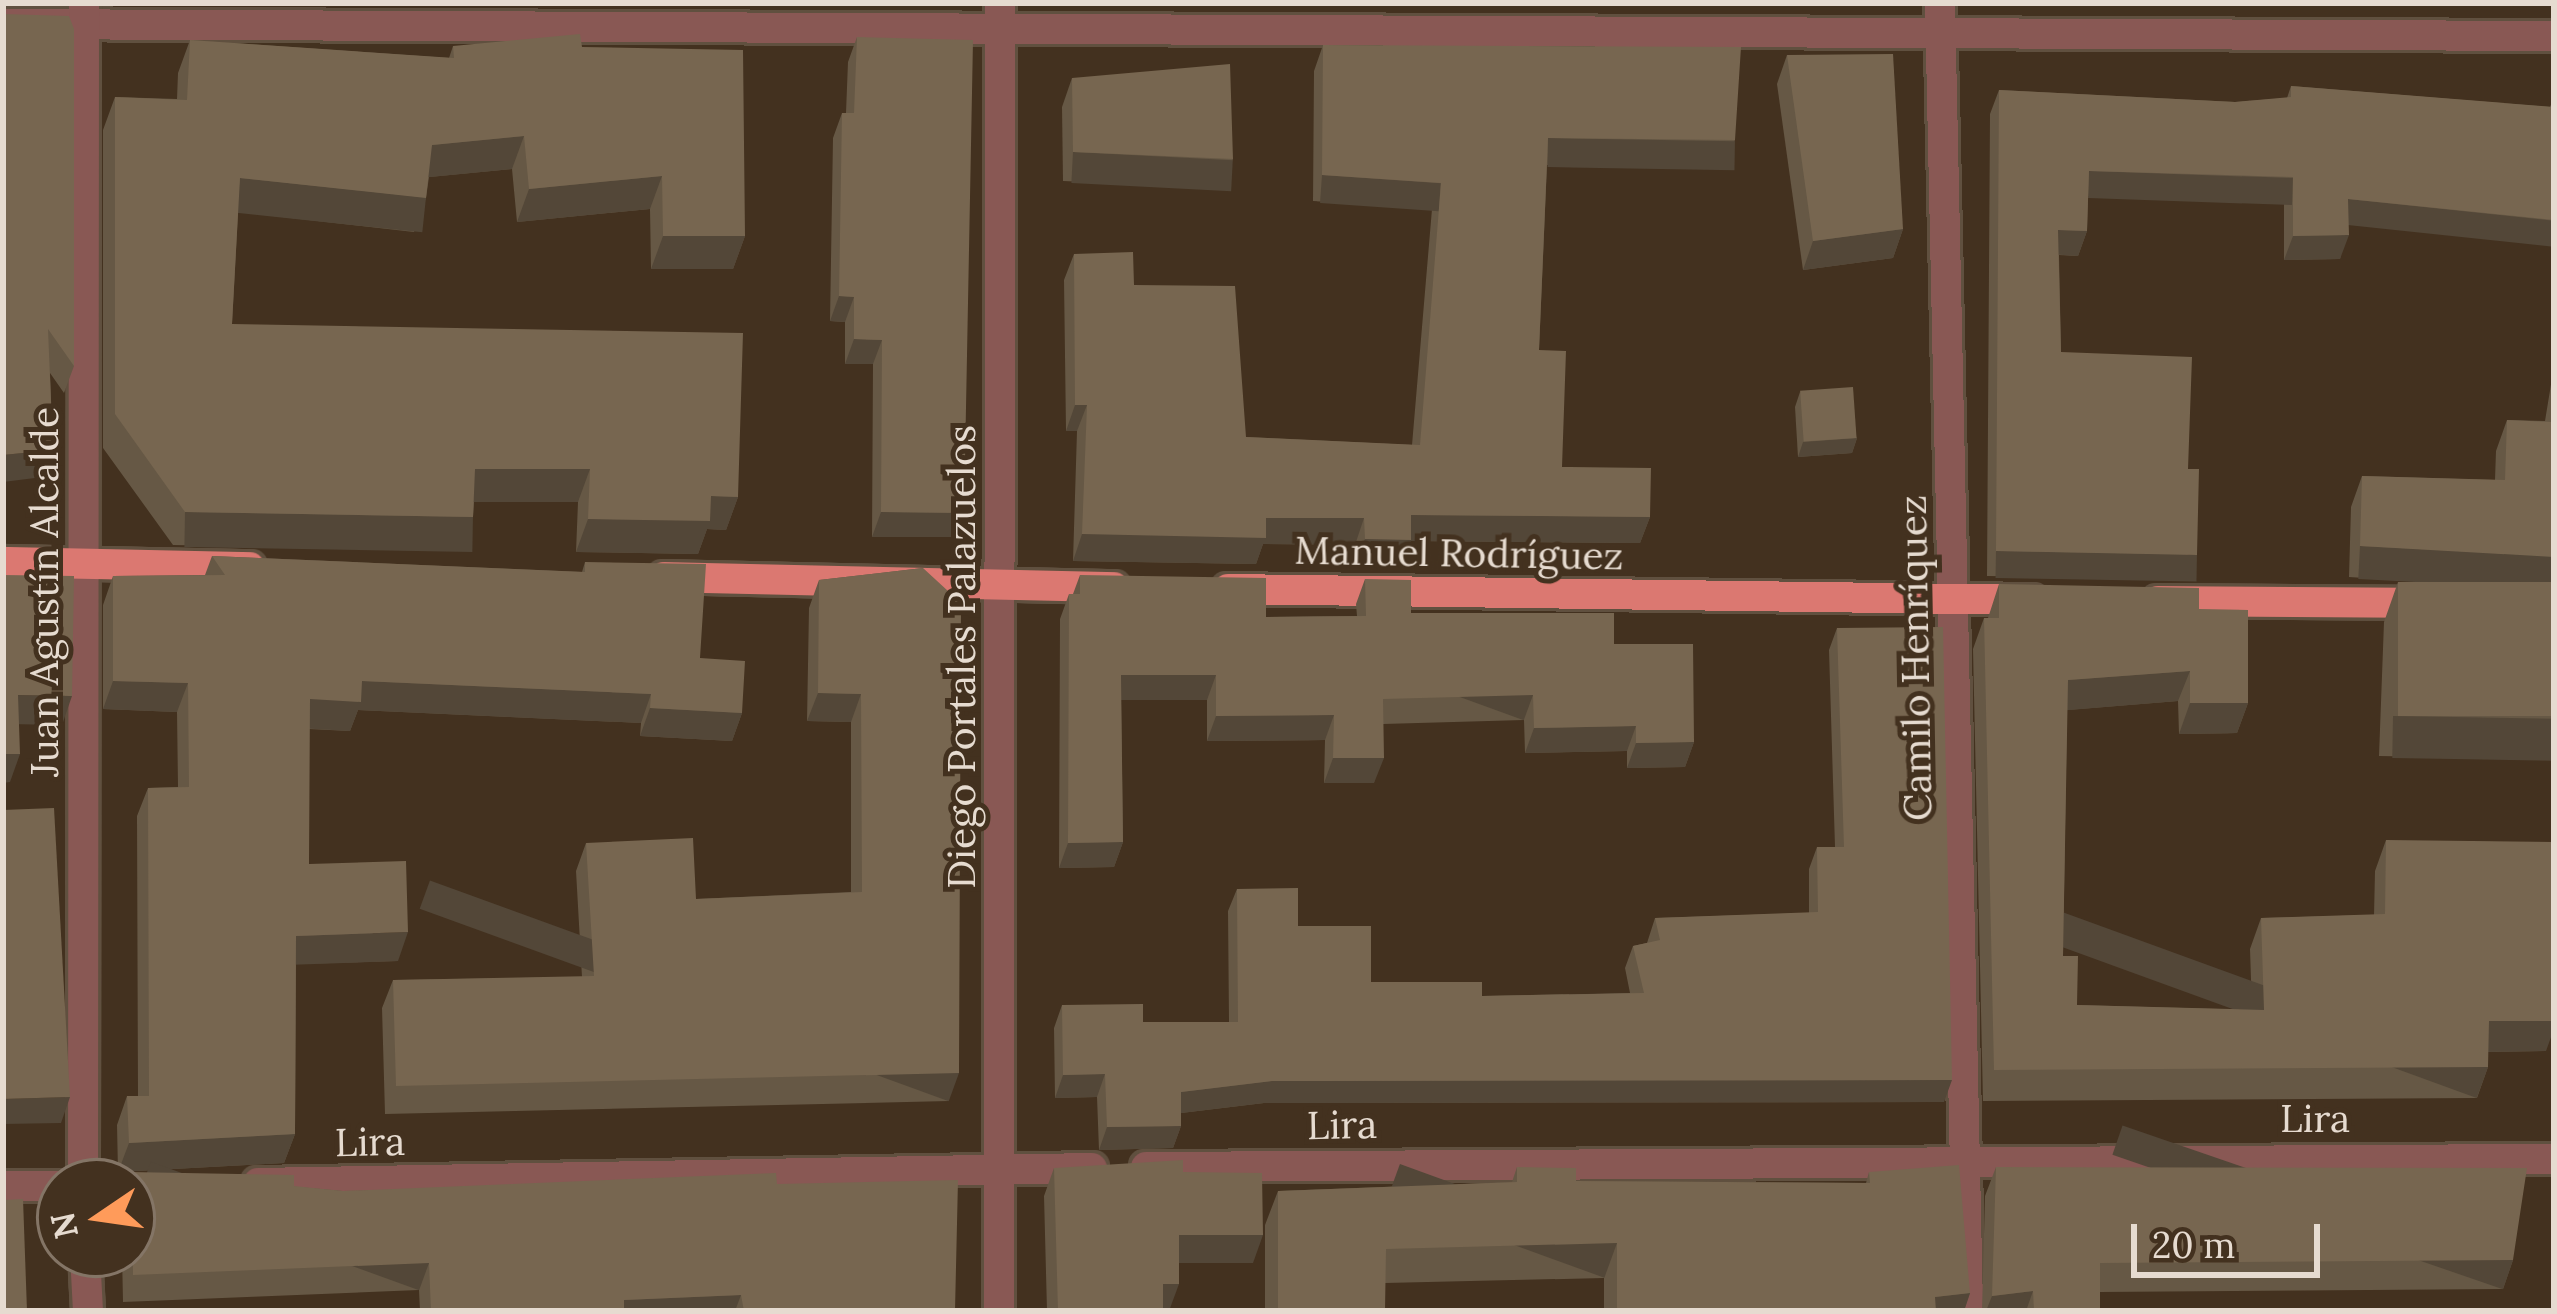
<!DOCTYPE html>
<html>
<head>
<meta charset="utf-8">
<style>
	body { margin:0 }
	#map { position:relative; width:2557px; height:1314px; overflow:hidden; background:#43311f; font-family:Lora,serif }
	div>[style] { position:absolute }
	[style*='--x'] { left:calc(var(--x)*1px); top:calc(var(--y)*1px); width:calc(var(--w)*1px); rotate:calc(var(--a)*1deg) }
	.roads { filter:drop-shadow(3px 0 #60503f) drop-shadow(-3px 0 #60503f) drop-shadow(0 3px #60503f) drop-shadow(0 -3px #60503f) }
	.minor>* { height:30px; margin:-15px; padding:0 15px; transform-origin:15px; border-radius:15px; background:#895854 }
	.major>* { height:30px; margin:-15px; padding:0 15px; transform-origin:15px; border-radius:15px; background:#db7871 }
	.wall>* { inset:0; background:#665845 }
	.shaded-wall>* { inset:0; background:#534738; transform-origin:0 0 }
	.building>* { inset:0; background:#776650; transform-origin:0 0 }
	span { translate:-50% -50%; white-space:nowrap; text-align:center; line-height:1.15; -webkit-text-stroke:10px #43311f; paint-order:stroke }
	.street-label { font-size:39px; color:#e6dbd0 }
	.frame { position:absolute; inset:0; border:6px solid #e6dbd0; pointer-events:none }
	.north { position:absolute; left:36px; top:1158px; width:120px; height:120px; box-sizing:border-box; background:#43311f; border:3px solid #847566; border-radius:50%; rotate:257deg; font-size:33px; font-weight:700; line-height:48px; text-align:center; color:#e6dbd0 }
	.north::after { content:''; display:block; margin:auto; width:42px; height:54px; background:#ff9b5a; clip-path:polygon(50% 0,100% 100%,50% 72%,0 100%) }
	.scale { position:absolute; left:2131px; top:1224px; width:189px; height:54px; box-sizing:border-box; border:6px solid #e6dbd0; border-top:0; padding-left:15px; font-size:36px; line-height:42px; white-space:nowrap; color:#e6dbd0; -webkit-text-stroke:9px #43311f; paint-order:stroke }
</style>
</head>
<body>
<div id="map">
	<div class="roads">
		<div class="minor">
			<i style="--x:1940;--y:3;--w:1308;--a:88.77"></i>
			<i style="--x:3;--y:24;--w:2551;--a:0.27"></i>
			<i style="--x:1146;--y:1167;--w:1408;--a:-0.33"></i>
			<i style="--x:83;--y:1182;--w:1179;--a:-89.95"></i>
			<i style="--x:258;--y:1183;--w:834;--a:-1.03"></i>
			<i style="--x:3;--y:1186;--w:57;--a:0"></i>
			<i style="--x:85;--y:1254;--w:57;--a:87"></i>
			<i style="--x:999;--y:1311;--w:1308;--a:-89.96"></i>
		</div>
		<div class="major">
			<i style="--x:3;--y:562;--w:247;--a:1.2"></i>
			<i style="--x:664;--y:577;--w:450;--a:1.3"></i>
			<i style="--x:1228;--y:589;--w:804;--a:0.78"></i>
			<i style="--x:2158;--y:601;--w:270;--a:0.4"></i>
		</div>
	</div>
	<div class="wall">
		<i style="clip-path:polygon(3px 12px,74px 366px,64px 393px,50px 373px,53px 450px,43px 477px)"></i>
		<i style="clip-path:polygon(857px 37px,955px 537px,872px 537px,873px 364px,845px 364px,845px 322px,830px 321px,833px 138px,842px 113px,846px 113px,848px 62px)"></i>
		<i style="clip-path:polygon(190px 40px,449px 58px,453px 46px,582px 47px,745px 236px,733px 269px,651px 269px,650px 209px,517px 222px,512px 169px,429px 177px,426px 198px,414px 232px,238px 212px,232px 324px,738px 497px,726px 530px,707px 529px,698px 554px,576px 552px,578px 502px,474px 502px,473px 517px,461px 550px,173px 545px,103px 448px,103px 130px,115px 97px,177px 99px,178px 73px)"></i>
		<i style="clip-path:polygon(1323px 45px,1735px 140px,1725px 166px,1547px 165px,1539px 350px,1562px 467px,1650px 517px,1640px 543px,1411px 541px,1402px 566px,1355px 565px,1355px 545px,1263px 544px,1256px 564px,1073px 561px,1077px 431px,1066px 431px,1064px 280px,1074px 254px,1134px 285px,1246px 437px,1412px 445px,1432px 209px,1313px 201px,1314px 71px)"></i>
		<i style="clip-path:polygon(1787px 55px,1903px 229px,1893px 258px,1803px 270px,1777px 84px)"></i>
		<i style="clip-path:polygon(1072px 78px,1233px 159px,1222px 188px,1063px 181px,1062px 107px)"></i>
		<i style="clip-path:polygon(2291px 86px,2550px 107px,2554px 97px,2554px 245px,2348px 224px,2340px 259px,2284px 260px,2284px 201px,2088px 196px,2087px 231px,2078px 256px,2059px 255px,2061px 352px,2188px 469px,2188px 579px,1987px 576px,1990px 114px,1999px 90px,2235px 102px,2287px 98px)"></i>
		<i style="clip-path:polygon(2554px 366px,2554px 759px,2379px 756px,2384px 622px,2398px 582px,2427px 582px,2349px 577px,2351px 507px,2362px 476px,2495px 480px,2496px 451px,2507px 420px,2545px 421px)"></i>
		<i style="clip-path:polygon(1800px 392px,1857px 438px,1852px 453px,1798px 457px,1795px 407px)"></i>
		<i style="clip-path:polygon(212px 556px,582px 572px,585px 562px,700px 658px,742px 713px,732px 741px,640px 736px,641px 723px,358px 710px,350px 731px,309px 729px,309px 864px,398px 961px,296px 964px,295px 1134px,284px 1163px,118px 1172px,117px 1125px,127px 1096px,138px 1096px,137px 816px,148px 788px,178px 787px,177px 712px,103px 709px,103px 605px,113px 576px,205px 575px)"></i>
		<i style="clip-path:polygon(923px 568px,949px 1101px,385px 1114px,382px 1008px,393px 980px,582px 977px,576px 871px,586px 843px,696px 899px,851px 892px,851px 722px,807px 721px,809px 608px,819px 580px)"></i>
		<i style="clip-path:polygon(1080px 575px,1266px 617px,1357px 616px,1356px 604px,1365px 579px,1411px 613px,1614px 644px,1694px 742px,1685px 767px,1627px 768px,1627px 751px,1525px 753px,1524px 720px,1383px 724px,1374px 783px,1324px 783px,1325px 740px,1207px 741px,1207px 700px,1121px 700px,1123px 842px,1114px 867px,1059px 868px,1060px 619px,1069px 594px,1073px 594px)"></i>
		<i style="clip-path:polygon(1999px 584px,2199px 609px,2248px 703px,2237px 733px,2179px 734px,2178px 701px,2067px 710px,2063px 956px,2077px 1005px,2252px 1010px,2250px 949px,2261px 918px,2374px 915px,2375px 871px,2386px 840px,2546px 1051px,2488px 1052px,2488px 1067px,2477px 1098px,1983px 1101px,1973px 649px,1984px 618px,1988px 618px)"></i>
		<i style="clip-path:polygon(1837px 628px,1944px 1102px,1264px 1103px,1181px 1113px,1181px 1126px,1173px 1148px,1099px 1150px,1097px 1097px,1055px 1098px,1054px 1028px,1062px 1005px,1143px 1022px,1229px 1022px,1228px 911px,1237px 889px,1298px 926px,1371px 982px,1482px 996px,1630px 993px,1625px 968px,1633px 946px,1647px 943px,1655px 918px,1809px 913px,1809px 869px,1817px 847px,1835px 847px,1829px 650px)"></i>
		<i style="clip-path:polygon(1517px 1167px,1576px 1181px,1866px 1183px,1869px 1172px,1970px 1293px,1964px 1311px,1604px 1311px,1604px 1278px,1385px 1283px,1385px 1311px,1265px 1311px,1265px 1225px,1278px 1191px,1512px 1182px)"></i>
		<i style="clip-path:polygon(1996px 1167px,2513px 1260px,2503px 1289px,2100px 1292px,2100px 1311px,1982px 1311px,1985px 1196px)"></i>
		<i style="clip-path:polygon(1054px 1168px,1183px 1172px,1253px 1263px,1179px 1263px,1169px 1311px,1047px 1311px,1044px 1196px)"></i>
		<i style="clip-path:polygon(129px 1172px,343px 1191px,777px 1184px,955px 1311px,420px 1311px,419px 1290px,123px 1302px,122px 1254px,132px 1254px,132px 1182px,126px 1182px)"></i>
	</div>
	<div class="shaded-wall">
		<i style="left:3px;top:3px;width:56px;height:2px"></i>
		<i style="clip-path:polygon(524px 136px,512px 169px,420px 178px,432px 145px)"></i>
		<i style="left:1548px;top:138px;width:187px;height:29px;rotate:1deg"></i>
		<i style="left:1073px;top:152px;width:160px;height:31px;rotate:3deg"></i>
		<i style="left:2089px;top:171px;width:204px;height:27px;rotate:2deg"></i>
		<i style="left:1322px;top:175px;width:119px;height:28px;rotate:4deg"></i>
		<i style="clip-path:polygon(662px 176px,650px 209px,517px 222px,529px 189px)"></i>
		<i style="left:240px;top:178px;width:187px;height:35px;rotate:6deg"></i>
		<i style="left:2348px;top:199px;width:207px;height:26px;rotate:6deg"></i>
		<i style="clip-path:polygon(1903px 229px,1893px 258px,1803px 270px,1813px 241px)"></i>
		<i style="clip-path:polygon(2058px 230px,2087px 231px,2078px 256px,2049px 254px)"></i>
		<i style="clip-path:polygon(2349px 235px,2340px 259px,2284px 260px,2293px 236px)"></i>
		<i style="clip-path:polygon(663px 236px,745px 236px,733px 269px,651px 269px)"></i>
		<i style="clip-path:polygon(839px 296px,854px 297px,845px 322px,830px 321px)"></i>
		<i style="clip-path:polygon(854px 339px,882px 340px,873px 364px,845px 364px)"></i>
		<i style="clip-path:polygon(1075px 405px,1087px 405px,1077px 431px,1066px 431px)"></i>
		<i style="clip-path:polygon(1857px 438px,1852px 453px,1798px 457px,1803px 442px)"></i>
		<i style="clip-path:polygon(53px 450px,43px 477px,3px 482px,3px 455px)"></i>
		<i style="clip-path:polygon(475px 469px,590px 469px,578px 502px,463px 502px)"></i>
		<i style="clip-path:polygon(711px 496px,738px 497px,726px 530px,707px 529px,698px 554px,576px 552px,588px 519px)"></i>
		<i style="left:185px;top:512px;width:288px;height:35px;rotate:1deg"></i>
		<i style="clip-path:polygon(881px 512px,964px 513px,955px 537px,872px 537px)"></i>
		<i style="clip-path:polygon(1411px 515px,1650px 517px,1640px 543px,1411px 541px,1402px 566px,1355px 565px,1365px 539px)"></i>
		<i style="clip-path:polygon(1266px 518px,1364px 518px,1355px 545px,1263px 544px,1256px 564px,1073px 561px,1082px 534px)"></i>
		<i style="left:2360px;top:546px;width:194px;height:33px;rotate:3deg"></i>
		<i style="left:1996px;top:551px;width:201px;height:27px;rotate:1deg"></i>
		<i style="clip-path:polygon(2190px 671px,2178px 701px,2057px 711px,2068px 680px)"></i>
		<i style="clip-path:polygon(1121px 675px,1216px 675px,1207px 700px,1112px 700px)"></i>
		<i style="clip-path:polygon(113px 681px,188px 683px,177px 712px,103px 709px)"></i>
		<i style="clip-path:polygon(362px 681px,651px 694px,641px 723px,358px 710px,350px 731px,299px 728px,310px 699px)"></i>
		<i style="clip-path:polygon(818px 693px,861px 694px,851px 722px,807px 721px)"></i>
		<i style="clip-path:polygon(18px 695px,72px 696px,62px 725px,7px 724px)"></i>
		<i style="left:1533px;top:695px;width:27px;height:150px;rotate:110deg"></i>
		<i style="clip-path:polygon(2190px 703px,2248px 703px,2237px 733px,2179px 734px)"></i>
		<i style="clip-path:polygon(650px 708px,742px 713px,732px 741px,640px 736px)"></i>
		<i style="clip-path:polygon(1334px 715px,1325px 740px,1207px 741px,1216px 716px)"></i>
		<i style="left:2393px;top:716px;width:161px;height:42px;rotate:1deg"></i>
		<i style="clip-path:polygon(1636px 726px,1627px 751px,1525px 753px,1534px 728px)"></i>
		<i style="clip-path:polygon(1694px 742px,1685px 767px,1627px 768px,1636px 743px)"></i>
		<i style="clip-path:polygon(3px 754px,20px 754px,10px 782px,3px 783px)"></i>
		<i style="clip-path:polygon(1333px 758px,1384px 758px,1374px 783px,1324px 783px)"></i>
		<i style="clip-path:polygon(1123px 842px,1114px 867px,1059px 868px,1068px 843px)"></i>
		<i style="clip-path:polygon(408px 932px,398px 961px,286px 965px,296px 936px)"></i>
		<i style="clip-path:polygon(2489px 1021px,2554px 1021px,2554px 1029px,2546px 1051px,2478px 1052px)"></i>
		<i style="left:2488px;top:1067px;width:33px;height:494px;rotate:110deg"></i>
		<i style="left:959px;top:1073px;width:30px;height:563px;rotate:110deg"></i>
		<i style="clip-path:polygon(1105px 1074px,1097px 1097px,1055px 1098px,1063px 1075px)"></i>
		<i style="clip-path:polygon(1952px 1080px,1944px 1102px,1264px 1103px,1173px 1114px,1181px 1092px,1272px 1081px)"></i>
		<i style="clip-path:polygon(70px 1097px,61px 1123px,3px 1124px,3px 1099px)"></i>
		<i style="clip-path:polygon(1181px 1126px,1173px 1148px,1099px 1150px,1107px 1127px)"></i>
		<i style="clip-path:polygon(295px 1134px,284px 1163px,118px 1172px,129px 1143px)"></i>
		<i style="clip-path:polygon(1179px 1235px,1263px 1235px,1253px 1263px,1169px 1263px)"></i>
		<i style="left:1617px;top:1243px;width:37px;height:231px;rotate:110deg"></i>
		<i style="left:2513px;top:1260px;width:31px;height:413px;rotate:109deg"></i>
		<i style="left:429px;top:1263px;width:29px;height:296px;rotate:110deg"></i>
		<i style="clip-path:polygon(1163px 1284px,1179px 1284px,1169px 1311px,1153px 1311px)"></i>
		<i style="clip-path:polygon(2033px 1291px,2026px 1311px,1986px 1311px,1992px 1296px)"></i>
		<i style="clip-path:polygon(1970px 1293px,1964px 1311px,1930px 1311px,1935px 1297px)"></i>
		<i style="clip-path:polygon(741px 1295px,735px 1311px,620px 1311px,624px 1300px)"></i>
	</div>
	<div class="building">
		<i style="clip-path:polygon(3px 12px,4px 14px,69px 16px,74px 29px,74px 366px,48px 329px,53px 450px,3px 455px)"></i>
		<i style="clip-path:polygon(580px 34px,582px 47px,743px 50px,745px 236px,663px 236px,662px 176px,529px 189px,524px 136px,432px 145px,426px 198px,240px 178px,232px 324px,743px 333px,738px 497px,711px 496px,710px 521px,588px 519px,590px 469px,475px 469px,473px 517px,185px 512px,115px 414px,115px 97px,187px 100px,190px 40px,454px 58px,453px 46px)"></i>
		<i style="clip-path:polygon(857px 37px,973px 40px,964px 513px,881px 512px,882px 340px,854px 339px,854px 297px,839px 296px,842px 113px,854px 113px)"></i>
		<i style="clip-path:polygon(1323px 45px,1741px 47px,1735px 140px,1548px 138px,1539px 350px,1566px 351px,1562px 467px,1651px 468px,1650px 517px,1411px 515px,1411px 540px,1365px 539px,1364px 518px,1266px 518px,1266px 538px,1082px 534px,1087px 405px,1075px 405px,1074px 254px,1133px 252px,1134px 285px,1235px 286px,1246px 437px,1420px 445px,1441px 183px,1322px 175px)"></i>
		<i style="clip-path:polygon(1893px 54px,1903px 229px,1813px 241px,1787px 55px)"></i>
		<i style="clip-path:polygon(1230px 64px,1233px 159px,1073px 152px,1072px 78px)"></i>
		<i style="clip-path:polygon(2291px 86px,2554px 107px,2554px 220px,2348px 199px,2349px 235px,2293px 236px,2293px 177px,2089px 171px,2087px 231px,2058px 230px,2061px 352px,2192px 357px,2188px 469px,2199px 469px,2197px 555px,1996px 551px,1999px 90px,2235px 102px,2291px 97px)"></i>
		<i style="left:1853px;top:387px;width:51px;height:53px;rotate:86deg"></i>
		<i style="clip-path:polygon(2554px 408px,2554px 557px,2360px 546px,2362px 476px,2505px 480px,2507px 420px,2552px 422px)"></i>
		<i style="clip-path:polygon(212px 556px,585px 572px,585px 562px,706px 564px,700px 658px,745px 661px,742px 713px,650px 708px,651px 694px,362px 681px,361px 702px,310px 699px,309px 864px,406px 861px,408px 932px,296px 936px,295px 1134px,129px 1143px,127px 1096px,149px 1096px,148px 788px,189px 787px,188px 683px,113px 681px,113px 576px,225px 575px)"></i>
		<i style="clip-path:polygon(923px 568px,961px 603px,959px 1073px,396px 1086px,393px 980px,594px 976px,586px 843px,693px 838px,696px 899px,862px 892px,861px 694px,818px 693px,819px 580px)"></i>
		<i style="clip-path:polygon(3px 575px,74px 576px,72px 696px,18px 695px,20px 754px,3px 754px)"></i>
		<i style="clip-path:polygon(1080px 575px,1266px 578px,1266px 617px,1366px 616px,1365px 579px,1411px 580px,1411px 613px,1614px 613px,1614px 644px,1693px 644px,1694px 742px,1636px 743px,1636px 726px,1534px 728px,1533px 695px,1383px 699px,1384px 758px,1333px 758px,1334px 715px,1216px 716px,1216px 675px,1121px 675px,1123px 842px,1068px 843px,1069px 594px,1080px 594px)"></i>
		<i style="left:2398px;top:582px;width:156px;height:134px"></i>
		<i style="clip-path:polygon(1999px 584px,2199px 588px,2199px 609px,2248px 610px,2248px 703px,2190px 703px,2190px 671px,2068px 680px,2063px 956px,2078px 956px,2077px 1005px,2264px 1010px,2261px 918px,2385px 914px,2386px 840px,2554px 842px,2554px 1021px,2489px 1021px,2488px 1067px,1994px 1070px,1984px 618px,1999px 618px)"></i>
		<i style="clip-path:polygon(1943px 627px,1952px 1080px,1272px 1081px,1181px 1092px,1181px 1126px,1107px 1127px,1105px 1074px,1063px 1075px,1062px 1005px,1143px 1004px,1143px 1022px,1238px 1022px,1237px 889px,1298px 888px,1298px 926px,1371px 926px,1371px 982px,1482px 982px,1482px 996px,1644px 993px,1633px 946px,1660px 940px,1655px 918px,1818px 912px,1817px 847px,1844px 847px,1837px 628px)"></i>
		<i style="clip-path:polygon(54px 808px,70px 1097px,3px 1099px,3px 810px)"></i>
		<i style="clip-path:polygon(1183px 1160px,1183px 1172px,1262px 1173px,1263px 1235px,1179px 1235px,1179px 1284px,1163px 1284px,1163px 1311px,1058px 1311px,1054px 1168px)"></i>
		<i style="clip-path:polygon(1959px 1165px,1970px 1293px,1935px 1297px,1936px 1311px,1617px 1311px,1617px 1243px,1386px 1249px,1385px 1311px,1278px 1311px,1278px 1191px,1517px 1182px,1517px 1167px,1576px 1168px,1576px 1181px,1870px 1183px,1869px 1172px)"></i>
		<i style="clip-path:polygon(1996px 1167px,2527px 1168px,2513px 1260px,2100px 1263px,2100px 1311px,2034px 1311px,2033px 1291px,1992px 1296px)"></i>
		<i style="clip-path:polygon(129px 1172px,294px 1175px,294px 1186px,343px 1191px,776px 1173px,777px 1184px,958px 1180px,955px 1311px,744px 1311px,741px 1295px,624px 1300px,624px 1311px,431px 1311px,429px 1263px,133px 1275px,132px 1182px,130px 1182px)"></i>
		<i style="clip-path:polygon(23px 1199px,27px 1311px,3px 1311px,3px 1200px)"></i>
	</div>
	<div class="street-label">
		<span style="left:1459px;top:553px;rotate:1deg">Manuel Rodríguez</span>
		<span style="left:44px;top:592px;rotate:-90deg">Juan Agustín Alcalde</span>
		<span style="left:961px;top:657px;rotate:-90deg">Diego Portales Palazuelos</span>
		<span style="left:1915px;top:658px;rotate:-91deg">Camilo Henríquez</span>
		<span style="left:2315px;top:1118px">Lira</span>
		<span style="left:1342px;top:1125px;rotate:-1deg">Lira</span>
		<span style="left:370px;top:1142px;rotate:-1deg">Lira</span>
	</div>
	<div class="frame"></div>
	<div class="north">N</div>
	<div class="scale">20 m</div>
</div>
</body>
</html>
